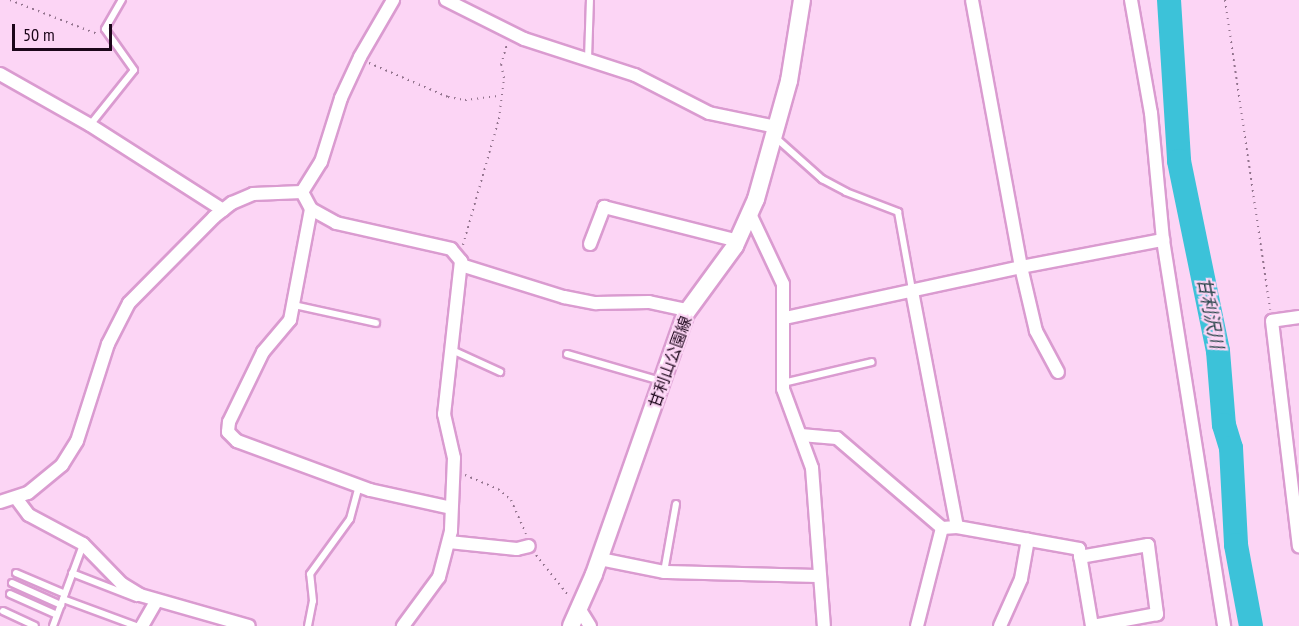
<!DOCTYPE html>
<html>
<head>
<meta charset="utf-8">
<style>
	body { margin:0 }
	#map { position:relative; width:1299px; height:626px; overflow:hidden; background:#fcd5f5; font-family:"PT Sans Narrow","Noto Sans JP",sans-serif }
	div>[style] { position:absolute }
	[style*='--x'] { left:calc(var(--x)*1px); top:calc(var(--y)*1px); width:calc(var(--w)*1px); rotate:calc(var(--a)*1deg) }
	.river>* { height:24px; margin:-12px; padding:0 12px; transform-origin:12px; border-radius:12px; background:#3cc2d9 }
	.path>* { height:2px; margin-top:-1px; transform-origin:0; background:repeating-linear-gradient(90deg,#93748e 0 1.5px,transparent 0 6px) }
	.roads { filter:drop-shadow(2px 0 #da9bd0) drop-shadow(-2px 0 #da9bd0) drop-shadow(0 2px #da9bd0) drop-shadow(0 -2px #da9bd0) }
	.lane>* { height:6px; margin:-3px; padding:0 3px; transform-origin:3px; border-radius:3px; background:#fff }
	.street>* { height:12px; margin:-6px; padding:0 6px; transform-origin:6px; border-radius:6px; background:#fff }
	.secondary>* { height:16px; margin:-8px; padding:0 8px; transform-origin:8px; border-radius:8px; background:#fff }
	span { translate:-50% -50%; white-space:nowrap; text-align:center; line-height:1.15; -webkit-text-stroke:4.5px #fcd5f5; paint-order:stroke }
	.street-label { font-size:16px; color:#1c061a }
	.water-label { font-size:18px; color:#29454b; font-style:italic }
	.scale { position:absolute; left:12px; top:24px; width:100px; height:27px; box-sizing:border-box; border:3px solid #1c061a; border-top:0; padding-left:8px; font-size:18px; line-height:21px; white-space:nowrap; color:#1c061a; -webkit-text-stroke:4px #fcd5f5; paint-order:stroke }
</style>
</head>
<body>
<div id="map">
	<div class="river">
		<i style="--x:1169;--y:0;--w:161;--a:86.4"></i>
		<i style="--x:1179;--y:161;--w:194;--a:78.4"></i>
		<i style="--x:1218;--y:351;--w:74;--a:85.4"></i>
		<i style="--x:1224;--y:425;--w:24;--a:73"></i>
		<i style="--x:1231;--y:448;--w:97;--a:87"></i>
		<i style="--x:1236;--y:545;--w:82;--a:79.5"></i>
	</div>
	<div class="path">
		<i style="--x:10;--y:0;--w:93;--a:21.3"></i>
		<i style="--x:1225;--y:0;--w:313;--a:81.7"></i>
		<i style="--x:369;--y:63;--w:86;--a:23.3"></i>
		<i style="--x:448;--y:97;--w:17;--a:10"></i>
		<i style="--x:465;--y:100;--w:35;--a:-7"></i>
		<i style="--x:463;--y:245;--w:131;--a:-74.1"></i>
		<i style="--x:499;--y:119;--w:41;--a:-83"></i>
		<i style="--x:504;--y:78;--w:13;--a:-103"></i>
		<i style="--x:501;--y:65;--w:22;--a:-74"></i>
		<i style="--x:465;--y:475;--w:36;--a:23"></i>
		<i style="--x:498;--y:489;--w:17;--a:40"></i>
		<i style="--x:511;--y:500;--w:37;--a:66"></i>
		<i style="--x:536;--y:555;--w:51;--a:51.3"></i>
	</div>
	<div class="roads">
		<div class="lane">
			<i style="--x:588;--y:59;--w:59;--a:-88.1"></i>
			<i style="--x:90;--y:125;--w:70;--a:-51.3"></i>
			<i style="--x:134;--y:70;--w:50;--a:-125.3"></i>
			<i style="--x:105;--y:29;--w:34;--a:-60"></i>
			<i style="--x:776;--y:138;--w:62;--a:41.7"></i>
			<i style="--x:822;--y:179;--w:27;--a:28"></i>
			<i style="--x:846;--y:192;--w:56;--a:21"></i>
			<i style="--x:898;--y:212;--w:79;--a:79.8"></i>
			<i style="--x:294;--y:305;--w:84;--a:12.4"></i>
			<i style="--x:452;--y:350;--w:53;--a:24.6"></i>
			<i style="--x:567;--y:354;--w:98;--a:16"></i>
			<i style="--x:783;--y:383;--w:91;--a:-13.3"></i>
			<i style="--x:664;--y:572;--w:69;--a:-80"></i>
			<i style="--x:16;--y:573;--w:53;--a:23.2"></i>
			<i style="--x:72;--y:573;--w:69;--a:21.3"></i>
			<i style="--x:12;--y:583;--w:54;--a:24.2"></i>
			<i style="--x:10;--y:594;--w:51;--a:24.1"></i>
			<i style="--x:63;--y:599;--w:78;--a:20.3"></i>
			<i style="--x:3;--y:611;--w:35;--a:25"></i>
			<i style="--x:53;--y:626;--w:86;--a:-69.7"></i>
			<i style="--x:308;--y:626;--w:25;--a:-79"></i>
			<i style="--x:313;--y:601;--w:27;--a:-96"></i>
			<i style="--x:310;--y:574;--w:68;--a:-54"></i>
			<i style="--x:350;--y:519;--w:34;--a:-75"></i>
		</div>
		<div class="street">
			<i style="--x:446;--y:0;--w:87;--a:26.6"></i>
			<i style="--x:524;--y:39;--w:117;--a:18"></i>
			<i style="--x:635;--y:75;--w:83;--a:27.2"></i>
			<i style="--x:709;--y:113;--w:68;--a:11.8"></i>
			<i style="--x:1131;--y:0;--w:115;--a:80"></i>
			<i style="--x:1151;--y:113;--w:128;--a:84.6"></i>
			<i style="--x:1163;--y:240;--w:391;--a:81"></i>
			<i style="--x:0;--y:74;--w:103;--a:29.5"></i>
			<i style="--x:90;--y:125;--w:158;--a:32.6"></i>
			<i style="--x:302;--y:192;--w:19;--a:62"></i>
			<i style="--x:311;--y:209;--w:29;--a:29"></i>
			<i style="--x:336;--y:223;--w:118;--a:12.7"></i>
			<i style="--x:451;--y:249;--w:16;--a:50"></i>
			<i style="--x:461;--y:261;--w:154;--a:96.3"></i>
			<i style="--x:444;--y:414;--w:45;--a:77.2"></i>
			<i style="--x:454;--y:458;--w:73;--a:92.4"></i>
			<i style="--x:451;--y:531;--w:48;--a:104.6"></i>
			<i style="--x:439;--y:577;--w:61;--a:126.3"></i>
			<i style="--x:302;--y:192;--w:36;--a:-58"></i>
			<i style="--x:321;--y:162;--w:67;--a:-72.6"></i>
			<i style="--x:341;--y:98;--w:45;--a:-65.1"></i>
			<i style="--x:360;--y:57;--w:66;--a:-59.9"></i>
			<i style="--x:311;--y:209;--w:113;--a:100.7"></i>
			<i style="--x:290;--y:320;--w:42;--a:130.2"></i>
			<i style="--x:263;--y:352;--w:78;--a:115.9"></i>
			<i style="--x:229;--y:422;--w:10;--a:96"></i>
			<i style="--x:228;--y:432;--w:13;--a:45"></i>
			<i style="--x:237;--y:441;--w:142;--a:20.2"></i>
			<i style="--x:370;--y:490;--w:83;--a:12.5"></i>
			<i style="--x:750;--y:214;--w:77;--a:64.8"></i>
			<i style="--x:783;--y:284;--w:105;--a:90"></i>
			<i style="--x:783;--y:389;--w:84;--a:69.8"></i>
			<i style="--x:812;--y:468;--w:158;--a:85.7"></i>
			<i style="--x:590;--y:244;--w:40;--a:-69"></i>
			<i style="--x:604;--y:207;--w:138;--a:14.2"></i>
			<i style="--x:461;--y:265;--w:108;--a:17.3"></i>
			<i style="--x:564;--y:297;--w:33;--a:11"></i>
			<i style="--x:596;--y:303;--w:53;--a:-1.1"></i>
			<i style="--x:649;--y:302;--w:40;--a:12"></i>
			<i style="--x:1299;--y:317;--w:27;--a:172"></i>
			<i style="--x:1272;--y:321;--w:227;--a:83.2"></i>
			<i style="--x:785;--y:318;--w:241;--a:-12.2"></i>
			<i style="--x:1021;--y:267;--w:271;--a:-100.4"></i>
			<i style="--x:1058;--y:372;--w:47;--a:-118.2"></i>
			<i style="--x:1036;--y:331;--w:66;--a:-103.2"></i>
			<i style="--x:1021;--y:267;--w:145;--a:-10.8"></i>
			<i style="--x:801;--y:435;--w:36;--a:5"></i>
			<i style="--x:837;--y:438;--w:138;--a:40.6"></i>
			<i style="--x:942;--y:528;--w:15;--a:-4"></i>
			<i style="--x:957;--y:527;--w:241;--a:-100.8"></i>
			<i style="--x:16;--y:498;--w:21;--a:53"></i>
			<i style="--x:29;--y:515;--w:61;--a:28.2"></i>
			<i style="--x:83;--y:544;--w:56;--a:45.7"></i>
			<i style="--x:122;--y:584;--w:21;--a:31"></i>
			<i style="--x:140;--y:595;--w:113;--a:15.9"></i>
			<i style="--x:0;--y:502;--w:29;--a:-18"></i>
			<i style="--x:28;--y:493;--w:44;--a:-39.5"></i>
			<i style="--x:62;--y:465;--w:28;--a:-58"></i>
			<i style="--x:77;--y:441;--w:102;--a:-72.3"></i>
			<i style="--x:108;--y:344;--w:46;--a:-62.9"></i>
			<i style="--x:129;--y:303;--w:121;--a:-45.3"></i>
			<i style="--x:214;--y:217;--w:23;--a:-38"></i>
			<i style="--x:232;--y:203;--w:23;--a:-23"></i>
			<i style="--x:253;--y:194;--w:49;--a:-2.3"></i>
			<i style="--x:957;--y:527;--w:124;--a:10.2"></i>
			<i style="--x:1079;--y:549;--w:78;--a:80.4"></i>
			<i style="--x:449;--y:542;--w:68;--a:5.9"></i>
			<i style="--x:517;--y:549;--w:12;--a:-14"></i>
			<i style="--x:1080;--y:557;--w:69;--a:-10"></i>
			<i style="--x:1148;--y:545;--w:70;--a:82.6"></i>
			<i style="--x:1157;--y:614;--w:65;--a:169.4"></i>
			<i style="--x:600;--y:559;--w:65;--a:11.5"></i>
			<i style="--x:664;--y:572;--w:156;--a:1.5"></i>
			<i style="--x:580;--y:610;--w:19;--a:58"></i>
			<i style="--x:142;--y:626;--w:28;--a:-60"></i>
			<i style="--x:917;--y:626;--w:101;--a:-75.7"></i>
			<i style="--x:1000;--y:626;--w:51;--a:-65.9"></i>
			<i style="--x:1021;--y:579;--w:40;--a:-80"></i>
		</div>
		<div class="secondary">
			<i style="--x:571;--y:626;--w:57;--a:-66.1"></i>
			<i style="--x:594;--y:574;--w:277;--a:-70.6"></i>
			<i style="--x:686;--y:313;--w:83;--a:-53.8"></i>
			<i style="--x:735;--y:246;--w:51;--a:-65.9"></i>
			<i style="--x:756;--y:199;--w:123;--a:-74.4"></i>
			<i style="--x:789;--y:81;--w:82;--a:-80.9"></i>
		</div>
	</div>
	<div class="street-label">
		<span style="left:670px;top:362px;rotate:-70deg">甘利山公園線</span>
	</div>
	<div class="water-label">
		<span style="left:1210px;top:313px;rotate:79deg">甘利沢川</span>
	</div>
	<div class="scale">50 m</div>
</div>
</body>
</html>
